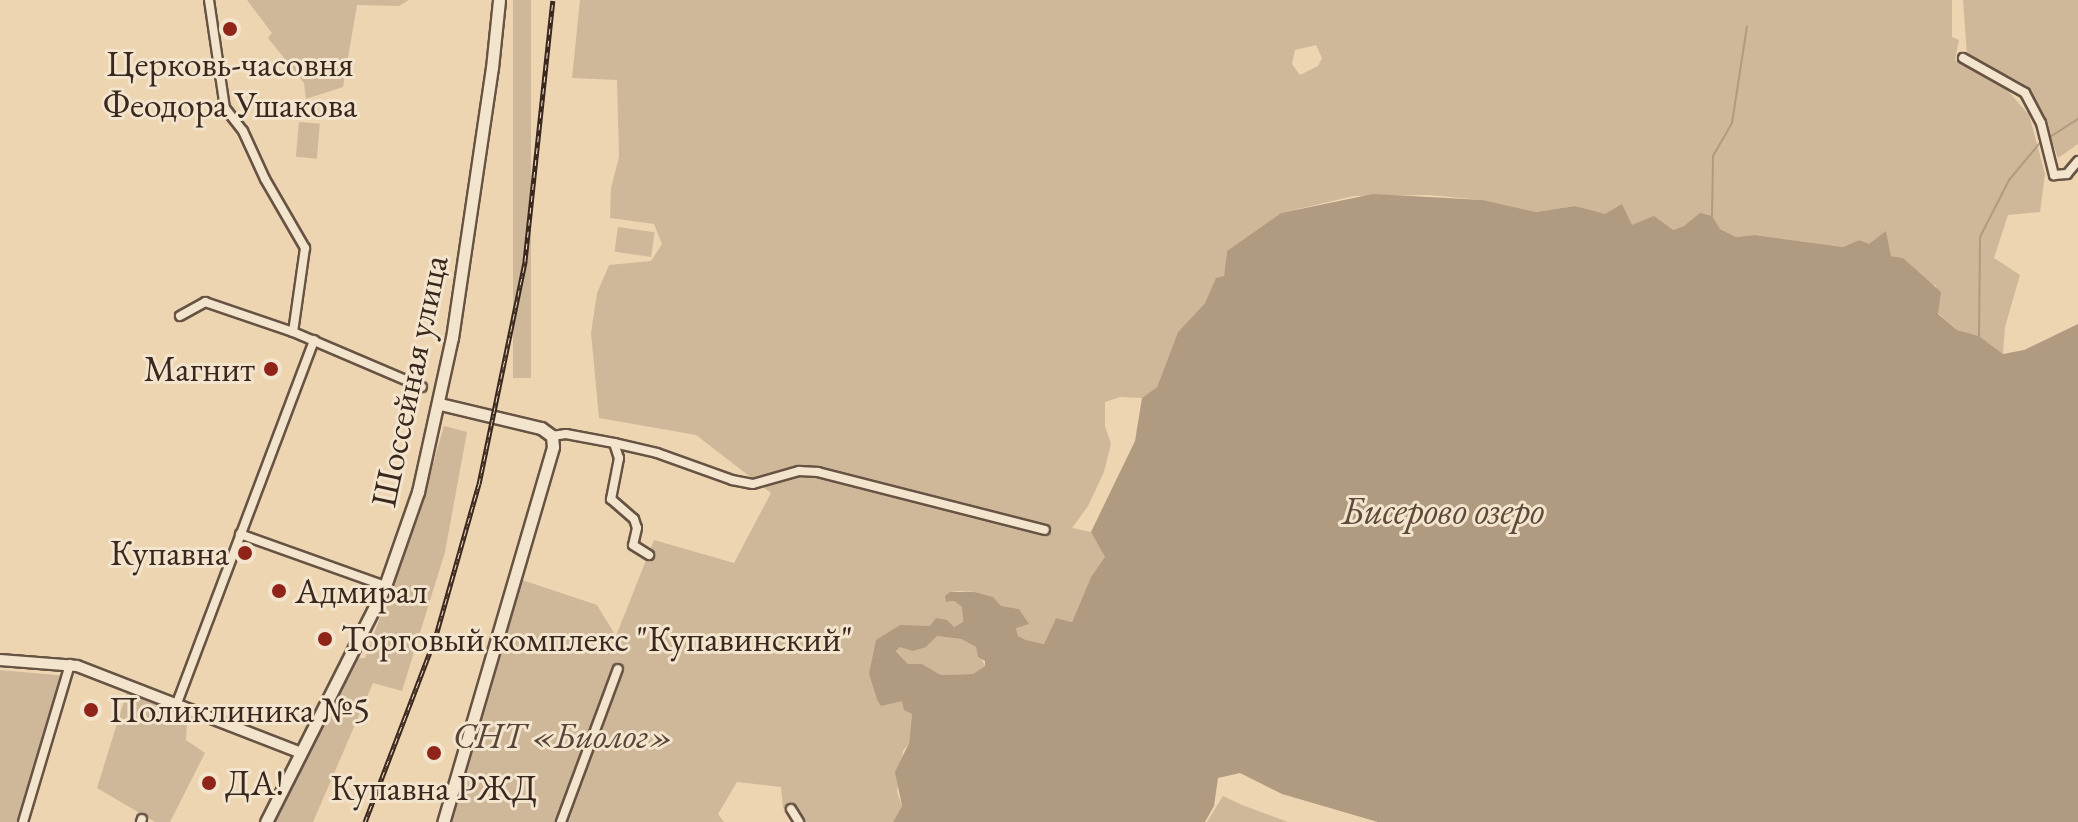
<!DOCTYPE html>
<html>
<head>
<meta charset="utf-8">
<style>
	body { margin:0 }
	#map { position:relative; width:2078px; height:822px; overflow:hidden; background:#edd5b2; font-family:"EB Garamond",serif }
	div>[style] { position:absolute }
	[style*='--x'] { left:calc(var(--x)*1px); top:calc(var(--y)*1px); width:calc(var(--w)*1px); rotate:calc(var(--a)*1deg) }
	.green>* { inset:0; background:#cfb899; transform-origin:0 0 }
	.water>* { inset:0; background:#b09a80 }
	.stream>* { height:2px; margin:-1px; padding:0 1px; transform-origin:1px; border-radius:1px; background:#b09a80 }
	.roads { filter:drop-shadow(2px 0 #675343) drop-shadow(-2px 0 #675343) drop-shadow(0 2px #675343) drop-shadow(0 -2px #675343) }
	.minor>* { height:8px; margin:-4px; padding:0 4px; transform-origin:4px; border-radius:4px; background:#f3e4cd }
	.tertiary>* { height:10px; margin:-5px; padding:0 5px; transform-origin:5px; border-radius:5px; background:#f3e4cd }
	.secondary>* { height:11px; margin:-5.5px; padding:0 5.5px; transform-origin:5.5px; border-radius:5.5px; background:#f3e4cd }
	.rail>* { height:5px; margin-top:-2.5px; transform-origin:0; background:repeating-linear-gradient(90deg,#f3e4cd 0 6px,#3a281e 0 12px); box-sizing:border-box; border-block:2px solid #3a281e }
	.dots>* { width:22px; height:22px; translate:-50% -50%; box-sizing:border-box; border:4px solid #f3e4cd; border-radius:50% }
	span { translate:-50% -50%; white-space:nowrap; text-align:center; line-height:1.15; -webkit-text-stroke:6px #f3e4cd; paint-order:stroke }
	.poi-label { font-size:36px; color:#3a281e }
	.right { translate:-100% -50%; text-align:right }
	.left { translate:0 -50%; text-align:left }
	.street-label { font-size:36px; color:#3a281e }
	.park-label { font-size:36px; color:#584537; font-style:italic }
	.water-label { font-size:38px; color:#5d4a3b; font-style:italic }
</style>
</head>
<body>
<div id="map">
	<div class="green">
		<i style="clip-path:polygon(247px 0,409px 0,399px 6px,357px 5px,343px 87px,306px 99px,304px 83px,268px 38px,272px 33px)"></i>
		<i style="left:513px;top:0;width:18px;height:378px"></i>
		<i style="clip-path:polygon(evenodd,580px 0,1952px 0,1952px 37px,1959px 40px,1955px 60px,1996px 77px,2029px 115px,2045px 174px,2040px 212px,2008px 215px,1994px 258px,2020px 275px,2005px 327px,2003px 354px,1979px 336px,1957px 330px,1938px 313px,1936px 286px,1924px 280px,1903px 258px,1891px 256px,1886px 232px,1869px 245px,1859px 240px,1843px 247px,1755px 235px,1736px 237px,1720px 229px,1711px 216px,1673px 230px,1632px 225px,1575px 206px,1536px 212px,1483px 200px,1428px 195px,1354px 196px,1281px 213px,1227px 251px,1224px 276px,1216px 279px,1205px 303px,1178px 332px,1157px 387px,1142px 398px,1120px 397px,1105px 402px,1105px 426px,1111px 444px,1104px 472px,1088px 506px,1072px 528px,1091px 532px,1106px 557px,1091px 577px,1072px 622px,1056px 618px,1044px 644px,1026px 640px,1018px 636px,1016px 628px,1019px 609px,1000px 606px,974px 592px,959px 591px,950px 592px,946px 602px,954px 601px,962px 607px,963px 622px,954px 627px,900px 626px,869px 674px,877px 700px,902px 701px,912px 714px,909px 743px,903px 751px,897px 792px,902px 806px,893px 822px,797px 822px,783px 808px,781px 787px,737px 782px,718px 814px,724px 822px,450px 822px,519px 579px,597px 605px,616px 636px,654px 540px,734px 563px,771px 493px,696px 435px,599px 418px,591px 333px,597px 293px,609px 265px,651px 261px,662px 244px,654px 224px,610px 218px,611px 188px,619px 157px,617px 80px,572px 78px,580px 0,1316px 45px,1322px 58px,1318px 66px,1300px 75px,1292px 64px,1295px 50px,1316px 45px)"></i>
		<i style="clip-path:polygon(1963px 0,2078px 0,2078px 144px,2058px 158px,2042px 114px,2022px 83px,1967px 55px)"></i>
		<i style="left:299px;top:122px;width:21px;height:35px;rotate:5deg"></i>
		<i style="left:618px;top:227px;width:37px;height:25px;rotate:8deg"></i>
		<i style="clip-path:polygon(444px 426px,467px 432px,445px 552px,402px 691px,373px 683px,313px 822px,266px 822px,348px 659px,365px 658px,416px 522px)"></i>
		<i style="clip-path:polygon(937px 636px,961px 639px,976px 647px,985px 666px,973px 674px,941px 675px,922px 664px,908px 664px,896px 650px,900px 647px,926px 647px)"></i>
		<i style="clip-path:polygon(0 670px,67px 676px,23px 822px,0 822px)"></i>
		<i style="clip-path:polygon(129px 685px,188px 708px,186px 740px,205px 753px,170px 822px,155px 822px,97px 788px)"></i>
		<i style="clip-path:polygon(1223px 796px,1242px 805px,1288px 822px,1207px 822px)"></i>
	</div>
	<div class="water">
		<i style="clip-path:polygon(evenodd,1373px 194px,1483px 200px,1536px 212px,1575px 206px,1605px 214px,1622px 204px,1632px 225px,1654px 216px,1673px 230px,1684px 226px,1700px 213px,1712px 216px,1720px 229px,1736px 237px,1755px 235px,1843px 247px,1859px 240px,1869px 244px,1886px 231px,1891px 256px,1903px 258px,1941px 292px,1938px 314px,1957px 330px,1979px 336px,2003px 354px,2024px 350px,2078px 324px,2078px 822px,1378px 822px,1282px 794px,1240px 773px,1218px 778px,1214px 806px,1205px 822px,893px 822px,902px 806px,895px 772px,909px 743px,912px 714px,904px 710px,902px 701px,881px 706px,877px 700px,869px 674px,876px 640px,900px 625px,930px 626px,936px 618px,947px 620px,954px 627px,963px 622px,962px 607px,954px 601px,946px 602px,945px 596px,950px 592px,974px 592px,993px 597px,1001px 606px,1019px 609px,1029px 624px,1016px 628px,1018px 636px,1026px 640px,1044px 644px,1056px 618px,1072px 622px,1091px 577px,1105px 557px,1091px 532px,1135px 441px,1142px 398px,1157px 387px,1178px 332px,1205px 303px,1216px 278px,1224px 276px,1227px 251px,1281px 213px,1373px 194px,937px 636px,961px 639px,976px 647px,978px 657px,985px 661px,985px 666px,973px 674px,941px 675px,922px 664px,908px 664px,896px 651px,900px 647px,913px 651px,926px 647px,937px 636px)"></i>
	</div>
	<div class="stream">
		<i style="--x:2050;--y:137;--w:33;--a:-33"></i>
		<i style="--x:1712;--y:216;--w:60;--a:-89"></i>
		<i style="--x:1713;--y:156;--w:38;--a:-60"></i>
		<i style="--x:1732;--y:123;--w:98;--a:-81.2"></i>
		<i style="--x:1979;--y:336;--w:99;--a:-89.4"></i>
		<i style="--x:1980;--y:237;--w:64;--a:-63"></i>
		<i style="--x:2009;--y:180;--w:47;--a:-50.2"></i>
	</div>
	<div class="roads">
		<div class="minor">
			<i style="--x:209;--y:0;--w:109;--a:81.6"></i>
			<i style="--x:225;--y:108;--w:29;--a:52"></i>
			<i style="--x:243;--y:131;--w:53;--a:65.4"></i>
			<i style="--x:265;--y:179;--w:80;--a:59.9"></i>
			<i style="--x:305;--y:248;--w:85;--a:98.1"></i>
			<i style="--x:1963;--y:58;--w:71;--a:29.4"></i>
			<i style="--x:2025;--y:93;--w:34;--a:62"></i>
			<i style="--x:2041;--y:123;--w:54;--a:76"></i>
			<i style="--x:2054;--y:175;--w:13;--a:-4"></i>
			<i style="--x:2067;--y:174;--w:17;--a:-50"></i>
			<i style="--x:180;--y:316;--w:29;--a:-29"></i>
			<i style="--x:205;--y:302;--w:93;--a:18.8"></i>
			<i style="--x:293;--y:332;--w:140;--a:23.1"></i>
			<i style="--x:552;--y:436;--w:14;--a:-8"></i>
			<i style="--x:566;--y:434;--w:49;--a:10.6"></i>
			<i style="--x:614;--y:443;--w:16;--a:72"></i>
			<i style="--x:619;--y:458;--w:42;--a:101"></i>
			<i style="--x:611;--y:499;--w:30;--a:41"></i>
			<i style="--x:634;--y:519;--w:9;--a:72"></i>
			<i style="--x:637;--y:528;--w:17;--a:103"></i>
			<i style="--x:633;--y:545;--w:19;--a:32"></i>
			<i style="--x:614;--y:443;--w:44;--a:13.1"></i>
			<i style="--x:657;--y:453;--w:80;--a:19.8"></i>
			<i style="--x:732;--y:480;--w:21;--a:11"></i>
			<i style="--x:753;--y:484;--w:48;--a:-15.8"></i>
			<i style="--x:799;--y:471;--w:19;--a:3"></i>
			<i style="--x:818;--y:472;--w:234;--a:14.3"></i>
			<i style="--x:240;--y:534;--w:154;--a:19.7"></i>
			<i style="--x:177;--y:703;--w:388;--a:-69.3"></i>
			<i style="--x:791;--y:809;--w:15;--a:58"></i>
			<i style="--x:23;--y:822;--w:165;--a:-73.4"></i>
			<i style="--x:141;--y:822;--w:3;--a:-72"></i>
			<i style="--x:561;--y:822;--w:163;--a:-69.6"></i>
		</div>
		<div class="tertiary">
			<i style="--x:0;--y:660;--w:77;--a:4.5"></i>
			<i style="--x:77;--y:666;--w:238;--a:21.2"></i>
		</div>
		<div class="secondary">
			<i style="--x:440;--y:404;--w:104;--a:13.4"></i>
			<i style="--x:541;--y:428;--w:14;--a:36"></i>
			<i style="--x:552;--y:436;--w:11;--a:85"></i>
			<i style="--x:553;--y:447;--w:391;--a:106.3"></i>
			<i style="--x:266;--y:822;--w:264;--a:-63.2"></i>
			<i style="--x:385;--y:586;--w:100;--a:-70.7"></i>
			<i style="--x:418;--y:492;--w:158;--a:-77.6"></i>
			<i style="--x:452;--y:338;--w:273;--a:-81.6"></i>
			<i style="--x:492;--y:68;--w:68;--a:-84.1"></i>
		</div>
	</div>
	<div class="rail">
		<i style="--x:365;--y:822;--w:196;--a:-69.1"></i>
		<i style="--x:435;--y:639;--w:161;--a:-74.2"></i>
		<i style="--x:479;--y:484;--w:228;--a:-78.3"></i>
		<i style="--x:525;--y:261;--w:262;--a:-83.9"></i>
	</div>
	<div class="dots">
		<i style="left:230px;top:29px;background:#8f2418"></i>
		<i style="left:271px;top:369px;background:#8f2418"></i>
		<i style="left:245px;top:553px;background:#8f2418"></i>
		<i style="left:279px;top:591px;background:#8f2418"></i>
		<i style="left:325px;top:639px;background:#8f2418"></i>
		<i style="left:91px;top:710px;background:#8f2418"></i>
		<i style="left:434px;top:753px;background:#8f2418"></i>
		<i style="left:209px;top:783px;background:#8f2418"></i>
	</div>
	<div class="poi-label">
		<span style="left:230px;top:84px">Церковь-часовня<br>Феодора Ушакова</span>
		<span class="right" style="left:255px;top:369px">Магнит</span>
		<span class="right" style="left:229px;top:553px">Купавна</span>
		<span class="left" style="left:295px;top:591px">Адмирал</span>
		<span class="left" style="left:341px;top:639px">Торговый комплекс "Купавинский"</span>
		<span class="left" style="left:109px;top:710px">Поликлиника №5</span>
		<span class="left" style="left:225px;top:783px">ДА!</span>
		<span style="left:434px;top:788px">Купавна РЖД</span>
	</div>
	<div class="street-label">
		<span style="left:409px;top:381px;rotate:-78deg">Шоссейная улица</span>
	</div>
	<div class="park-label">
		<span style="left:563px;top:736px">СНТ «Биолог»</span>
	</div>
	<div class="water-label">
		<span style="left:1443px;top:510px">Бисерово озеро</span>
	</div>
</div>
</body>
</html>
